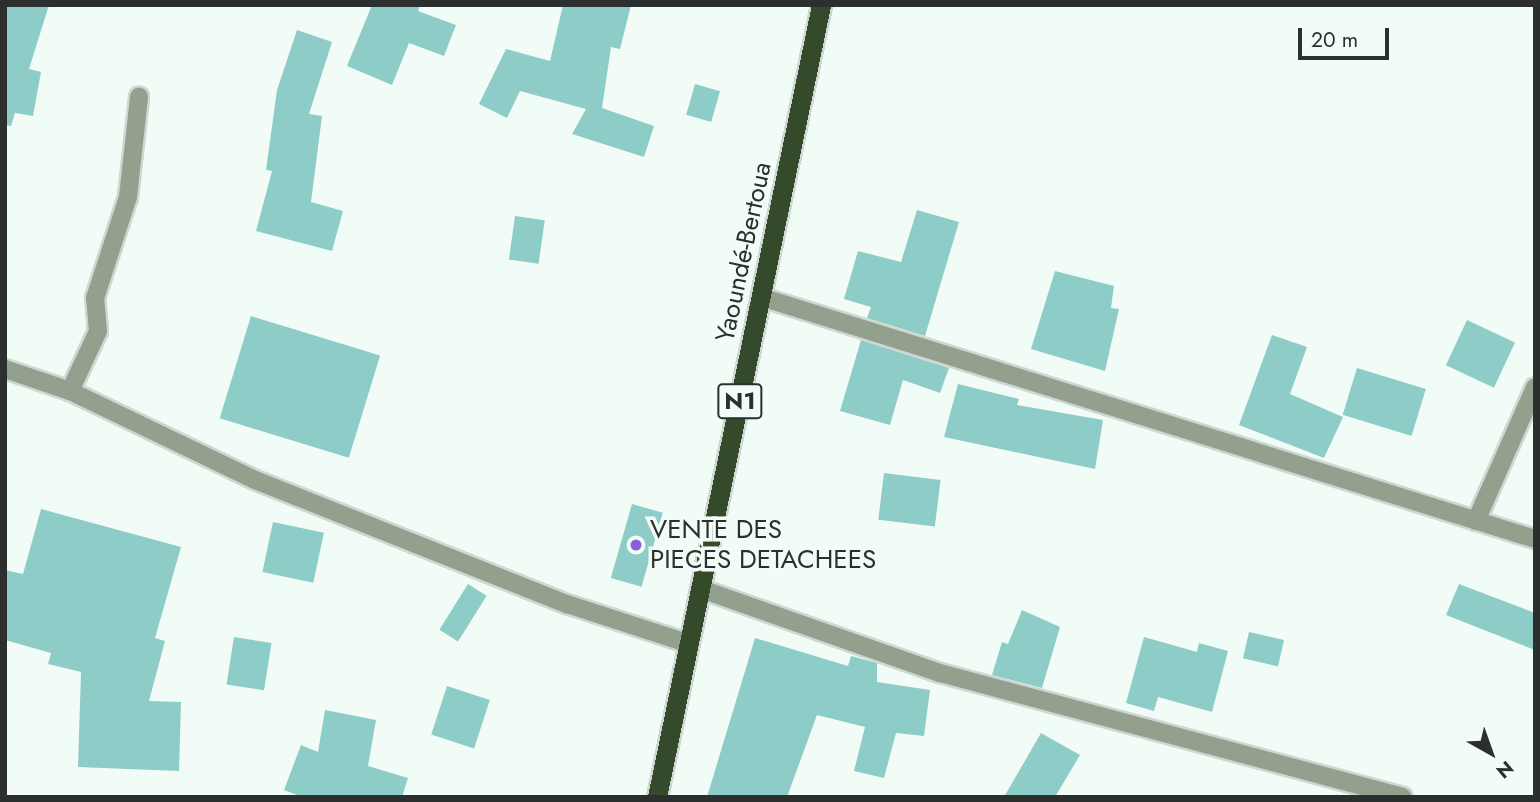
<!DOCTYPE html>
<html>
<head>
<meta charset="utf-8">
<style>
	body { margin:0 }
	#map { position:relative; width:1540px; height:802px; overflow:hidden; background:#f2fcf7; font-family:Jost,sans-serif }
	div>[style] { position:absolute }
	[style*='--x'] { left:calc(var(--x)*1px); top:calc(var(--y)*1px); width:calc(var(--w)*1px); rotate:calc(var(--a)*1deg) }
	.building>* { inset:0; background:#8eccc7; transform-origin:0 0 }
	.roads { filter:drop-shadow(2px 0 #ced7d3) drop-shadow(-2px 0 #ced7d3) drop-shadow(0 2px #ced7d3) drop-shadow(0 -2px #ced7d3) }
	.minor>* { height:18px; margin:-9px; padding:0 9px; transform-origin:9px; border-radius:9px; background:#94a08e }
	.trunk>* { height:19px; margin:-9.5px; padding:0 9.5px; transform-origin:9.5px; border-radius:9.5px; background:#354a2a }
	.dots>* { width:19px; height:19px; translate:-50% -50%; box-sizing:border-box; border:4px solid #f2fcf7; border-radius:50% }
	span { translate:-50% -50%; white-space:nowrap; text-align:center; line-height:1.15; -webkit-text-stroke:7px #f2fcf7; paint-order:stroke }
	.shield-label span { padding:2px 5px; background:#f2fcf7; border:2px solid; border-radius:5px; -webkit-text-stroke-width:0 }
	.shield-label { font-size:24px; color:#2b2f2d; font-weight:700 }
	.street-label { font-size:26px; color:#2b2f2d }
	.poi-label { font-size:26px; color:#2b2f2d }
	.left { translate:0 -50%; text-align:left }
	.frame { position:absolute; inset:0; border:7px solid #2b2f2d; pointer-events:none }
	.north { position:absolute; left:1456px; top:718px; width:70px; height:70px; -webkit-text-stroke:5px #f2fcf7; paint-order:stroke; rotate:140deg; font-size:19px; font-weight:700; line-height:28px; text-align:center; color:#2b2f2d }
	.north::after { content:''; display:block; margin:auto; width:24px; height:32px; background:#2b2f2d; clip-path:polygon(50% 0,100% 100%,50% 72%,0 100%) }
	.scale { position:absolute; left:1298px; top:28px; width:91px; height:32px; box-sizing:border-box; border:4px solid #2b2f2d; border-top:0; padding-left:9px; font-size:21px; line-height:24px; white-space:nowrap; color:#2b2f2d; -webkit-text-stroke:5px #f2fcf7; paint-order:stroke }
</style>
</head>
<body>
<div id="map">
	<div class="building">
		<i style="clip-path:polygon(5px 5px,49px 5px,29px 69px,41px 72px,33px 116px,15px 113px,11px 126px,5px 125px)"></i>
		<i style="clip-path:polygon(372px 5px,420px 5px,418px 11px,456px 25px,444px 56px,409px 43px,392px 85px,347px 66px)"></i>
		<i style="clip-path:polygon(563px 5px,631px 5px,620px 49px,611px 47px,602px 108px,654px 126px,644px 157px,572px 134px,586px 109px,520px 91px,507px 118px,479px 104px,506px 49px,550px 61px)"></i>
		<i style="clip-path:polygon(297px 30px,332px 42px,309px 114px,322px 116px,311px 202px,343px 211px,332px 251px,256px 231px,272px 171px,266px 170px,277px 90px)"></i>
		<i style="left:695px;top:84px;width:26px;height:32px;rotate:16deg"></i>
		<i style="clip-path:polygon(917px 210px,959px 222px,925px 336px,867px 318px,871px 307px,844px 299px,858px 251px,901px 262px)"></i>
		<i style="left:515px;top:216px;width:30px;height:44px;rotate:8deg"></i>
		<i style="clip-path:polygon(1055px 271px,1114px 286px,1111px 308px,1119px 309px,1105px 371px,1031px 349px)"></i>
		<i style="left:251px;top:316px;width:135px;height:107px;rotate:17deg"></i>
		<i style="left:1467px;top:320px;width:53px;height:50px;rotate:25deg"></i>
		<i style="clip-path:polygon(1272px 335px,1307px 347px,1290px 394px,1343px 417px,1324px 458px,1239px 425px)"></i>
		<i style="clip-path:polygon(861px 340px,949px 368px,940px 393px,903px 380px,890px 425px,840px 411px)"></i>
		<i style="left:1357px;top:368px;width:72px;height:49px;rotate:17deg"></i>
		<i style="clip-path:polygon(958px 384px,1019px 399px,1017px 405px,1103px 420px,1095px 469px,944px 437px)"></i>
		<i style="left:884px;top:473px;width:57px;height:47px;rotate:7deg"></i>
		<i style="left:632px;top:504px;width:32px;height:77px;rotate:16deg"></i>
		<i style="clip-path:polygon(41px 509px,181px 547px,155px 638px,165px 641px,149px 701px,181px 702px,179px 771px,78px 767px,81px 672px,48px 664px,51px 653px,5px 640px,5px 570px,23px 574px)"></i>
		<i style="left:273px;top:522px;width:52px;height:51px;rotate:12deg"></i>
		<i style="left:468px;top:584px;width:22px;height:54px;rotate:32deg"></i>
		<i style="clip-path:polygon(1459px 584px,1535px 613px,1535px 650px,1446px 615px)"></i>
		<i style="clip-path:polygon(1022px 610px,1060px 627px,1042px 688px,992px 675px,1002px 642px,1008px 644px)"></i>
		<i style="left:1249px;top:632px;width:36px;height:27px;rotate:13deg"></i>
		<i style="left:234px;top:637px;width:38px;height:48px;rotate:9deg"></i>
		<i style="clip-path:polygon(1144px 637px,1197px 652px,1199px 643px,1228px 651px,1212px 712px,1158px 697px,1154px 711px,1126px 703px)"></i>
		<i style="clip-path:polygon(755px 638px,848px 666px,851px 656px,877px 663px,877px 682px,930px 690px,924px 736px,896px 733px,884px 778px,854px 771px,865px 727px,817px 715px,787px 797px,707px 797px)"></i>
		<i style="left:447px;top:686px;width:45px;height:51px;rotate:18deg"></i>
		<i style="clip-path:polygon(325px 710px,376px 720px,368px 766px,408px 778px,402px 797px,302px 797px,284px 790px,301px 745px,318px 752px)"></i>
		<i style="clip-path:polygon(1041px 733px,1080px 755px,1055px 797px,1004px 797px)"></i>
	</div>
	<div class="roads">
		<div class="minor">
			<i style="--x:761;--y:297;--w:811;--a:17.36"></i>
			<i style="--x:5;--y:369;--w:69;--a:18.7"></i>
			<i style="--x:70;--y:391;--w:205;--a:25.7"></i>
			<i style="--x:255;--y:480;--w:336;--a:21.7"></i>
			<i style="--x:567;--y:604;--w:129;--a:18"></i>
			<i style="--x:70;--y:391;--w:66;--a:-65"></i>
			<i style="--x:98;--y:331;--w:33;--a:-95"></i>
			<i style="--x:95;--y:298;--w:106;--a:-71.9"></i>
			<i style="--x:128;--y:197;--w:101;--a:-83.7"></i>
			<i style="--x:1476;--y:521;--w:146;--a:-66.2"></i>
			<i style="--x:701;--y:589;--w:253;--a:19.4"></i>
			<i style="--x:940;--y:673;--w:479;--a:15"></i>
		</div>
		<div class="trunk">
			<i style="--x:657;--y:797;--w:809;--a:-78.3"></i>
		</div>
	</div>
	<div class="dots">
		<i style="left:636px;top:545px;background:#8860db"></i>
	</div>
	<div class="shield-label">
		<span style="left:740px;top:401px">N1</span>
	</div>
	<div class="street-label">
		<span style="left:744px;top:252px;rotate:-78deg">Yaoundé-Bertoua</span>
	</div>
	<div class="poi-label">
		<span class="left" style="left:650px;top:545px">VENTE DES<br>PIECES DETACHEES</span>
	</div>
	<div class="frame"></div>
	<div class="north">N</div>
	<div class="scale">20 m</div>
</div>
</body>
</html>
